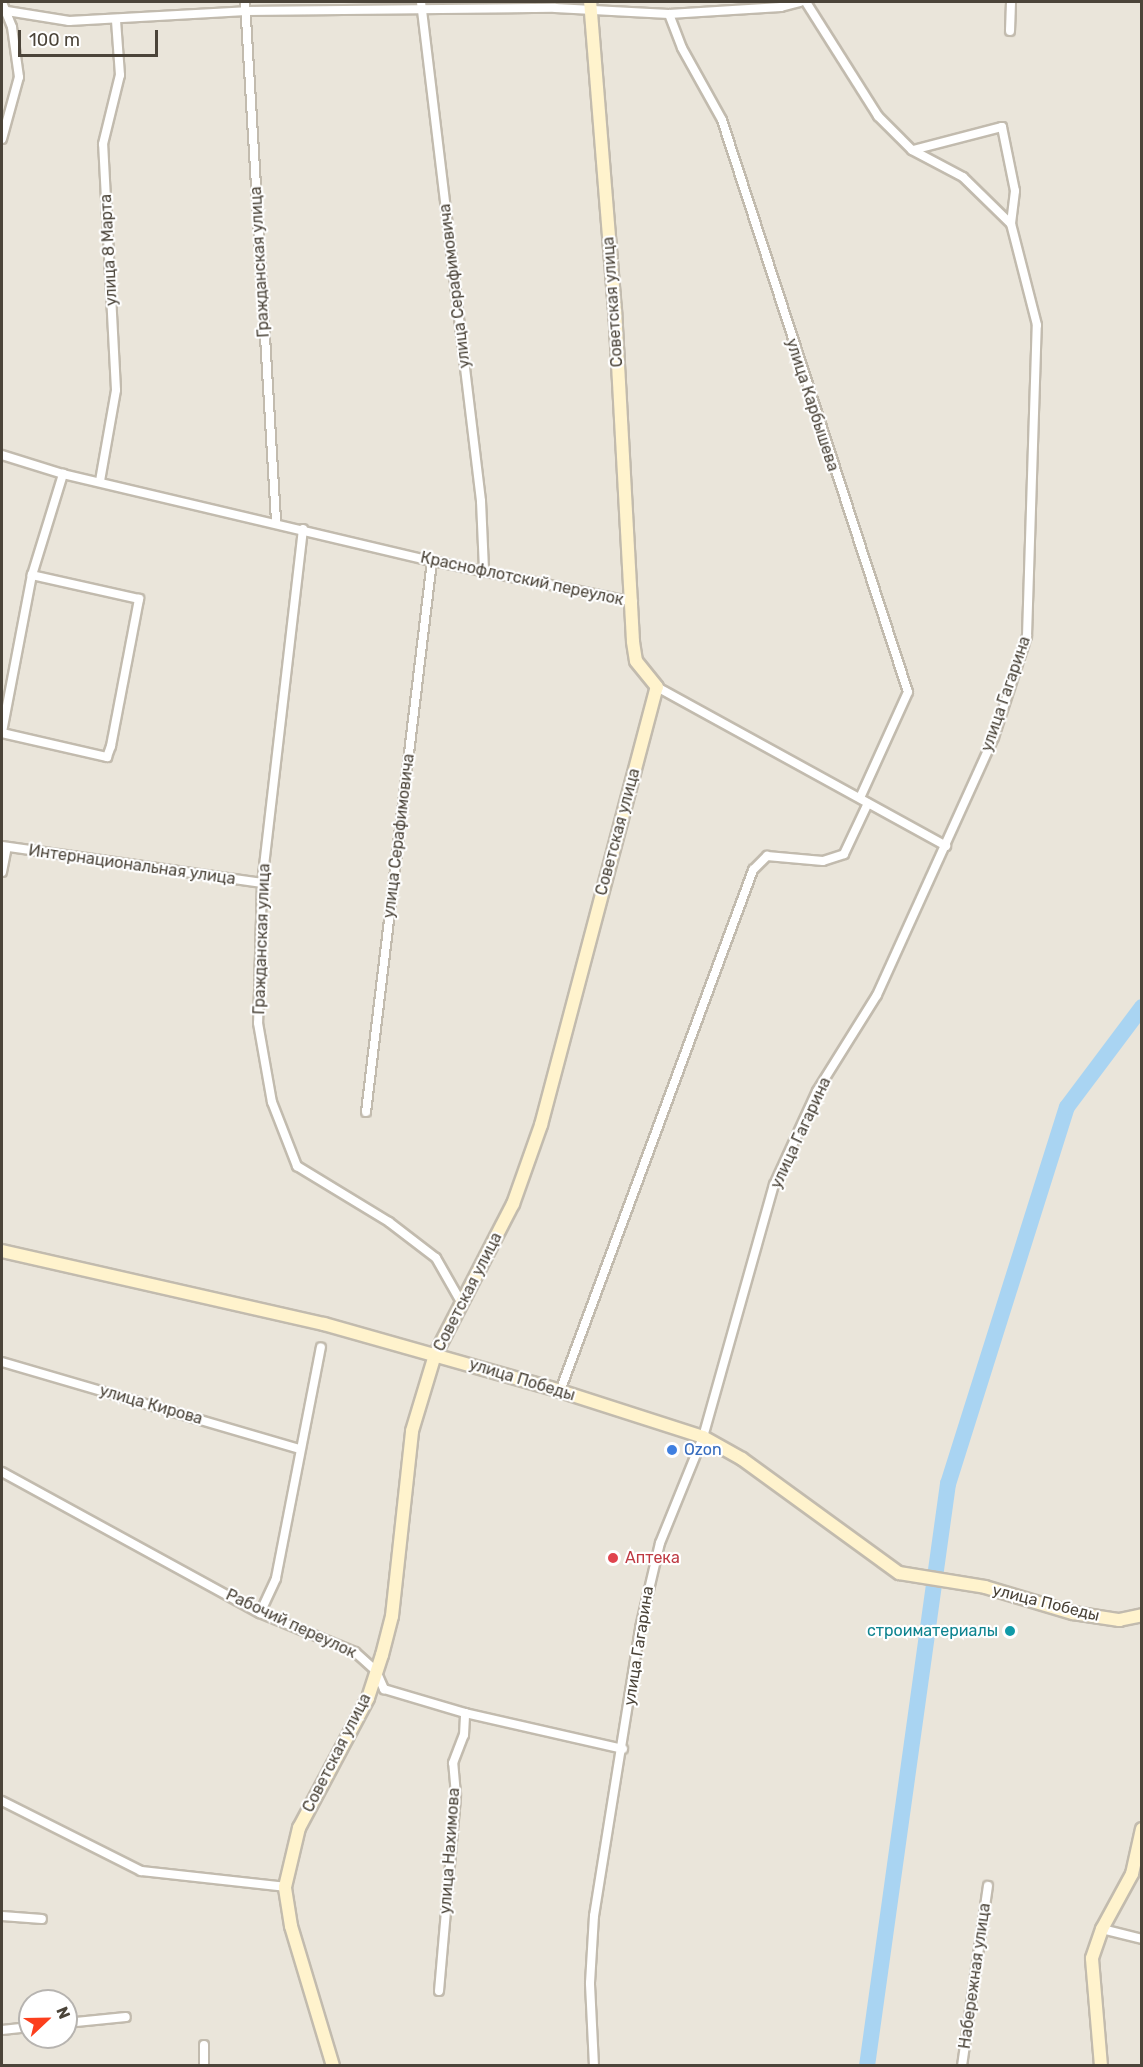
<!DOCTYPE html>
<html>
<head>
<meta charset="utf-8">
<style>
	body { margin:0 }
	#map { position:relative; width:1143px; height:2067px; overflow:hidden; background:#f6f3ec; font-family:Rubik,sans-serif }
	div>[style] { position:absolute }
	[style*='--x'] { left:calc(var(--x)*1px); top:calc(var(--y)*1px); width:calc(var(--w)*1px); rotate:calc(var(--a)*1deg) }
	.residential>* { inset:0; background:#eae5da }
	.river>* { height:16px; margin:-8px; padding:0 8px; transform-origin:8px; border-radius:8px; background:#a9d4f2 }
	.roads { filter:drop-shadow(2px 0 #c2bbae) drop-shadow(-2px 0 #c2bbae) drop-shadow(0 2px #c2bbae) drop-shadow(0 -2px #c2bbae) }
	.street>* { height:8px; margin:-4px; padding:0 4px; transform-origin:4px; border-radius:4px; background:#fff }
	.secondary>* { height:12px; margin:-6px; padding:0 6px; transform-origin:6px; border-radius:6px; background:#fff3cd }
	.dots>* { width:16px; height:16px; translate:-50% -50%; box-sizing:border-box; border:3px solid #fff; border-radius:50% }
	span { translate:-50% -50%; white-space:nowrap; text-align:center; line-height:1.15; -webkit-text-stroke:4.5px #fff; paint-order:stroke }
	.street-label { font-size:16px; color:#4b4439 }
	.shop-label { font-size:16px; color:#366cbe }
	.left { translate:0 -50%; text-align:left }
	.health-label { font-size:16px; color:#be3a42 }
	.culture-label { font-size:16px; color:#0d838f }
	.right { translate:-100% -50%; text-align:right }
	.frame { position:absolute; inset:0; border:3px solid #4b4439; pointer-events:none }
	.north { position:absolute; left:18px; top:1989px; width:60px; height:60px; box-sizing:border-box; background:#fff; border:2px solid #b7b4b0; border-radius:50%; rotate:68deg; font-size:16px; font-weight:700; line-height:24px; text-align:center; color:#4b4439 }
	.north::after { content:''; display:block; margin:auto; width:21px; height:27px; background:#fc3f1d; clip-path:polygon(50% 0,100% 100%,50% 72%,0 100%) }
	.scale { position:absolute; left:18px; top:30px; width:140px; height:27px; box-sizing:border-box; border:3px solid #4b4439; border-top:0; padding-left:8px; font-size:18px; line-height:21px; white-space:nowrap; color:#4b4439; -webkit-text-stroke:4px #fff; paint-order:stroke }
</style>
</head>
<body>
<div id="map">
	<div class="residential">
		<i style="clip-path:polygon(evenodd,2px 2px,1141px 2px,1141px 2065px,2px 2066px,2px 2px,30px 2001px,66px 2001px,66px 2037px,30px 2037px,30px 2001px)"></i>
	</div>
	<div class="river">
		<i style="--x:867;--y:2066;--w:588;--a:-82.08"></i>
		<i style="--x:948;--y:1484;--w:395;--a:-72.5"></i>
		<i style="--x:1067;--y:1107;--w:125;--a:-53.1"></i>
	</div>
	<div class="roads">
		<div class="street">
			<i style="--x:245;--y:2;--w:520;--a:86.58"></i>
			<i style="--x:421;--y:2;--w:503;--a:83.14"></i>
			<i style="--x:481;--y:501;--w:69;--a:87.5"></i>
			<i style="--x:7;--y:11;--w:63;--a:9.2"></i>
			<i style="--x:69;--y:21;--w:177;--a:-3.2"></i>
			<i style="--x:246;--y:11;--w:309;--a:-0.6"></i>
			<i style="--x:555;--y:8;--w:114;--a:3"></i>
			<i style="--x:669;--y:14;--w:112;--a:-3.6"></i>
			<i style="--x:781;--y:7;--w:20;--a:-15"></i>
			<i style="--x:669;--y:14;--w:36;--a:69"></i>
			<i style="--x:682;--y:48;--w:82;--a:60.9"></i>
			<i style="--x:722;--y:120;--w:601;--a:71.99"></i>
			<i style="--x:908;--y:692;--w:116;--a:114.4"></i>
			<i style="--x:1010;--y:31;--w:29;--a:-88"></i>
			<i style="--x:2;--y:139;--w:64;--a:-74.7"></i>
			<i style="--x:19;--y:77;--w:50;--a:-98"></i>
			<i style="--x:12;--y:27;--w:27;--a:-112"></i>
			<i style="--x:913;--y:150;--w:92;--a:-14.5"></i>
			<i style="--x:1002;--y:127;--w:65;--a:78.5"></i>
			<i style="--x:1015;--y:191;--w:33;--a:97"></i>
			<i style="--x:2;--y:455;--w:64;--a:17.3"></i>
			<i style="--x:63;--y:474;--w:379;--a:13.3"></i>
			<i style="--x:432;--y:561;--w:205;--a:11.5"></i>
			<i style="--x:100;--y:481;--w:92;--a:-80"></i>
			<i style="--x:116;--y:390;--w:246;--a:-93"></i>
			<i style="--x:103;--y:144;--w:71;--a:-76.2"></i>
			<i style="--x:120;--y:75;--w:55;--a:-94.2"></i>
			<i style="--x:303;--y:529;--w:356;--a:96.6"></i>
			<i style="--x:262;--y:883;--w:140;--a:91.6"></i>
			<i style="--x:258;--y:1023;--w:80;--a:80"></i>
			<i style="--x:272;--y:1102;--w:69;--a:68.7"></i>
			<i style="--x:297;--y:1166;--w:108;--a:31.3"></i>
			<i style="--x:389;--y:1222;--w:59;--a:37.5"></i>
			<i style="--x:436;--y:1258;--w:48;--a:60.3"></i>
			<i style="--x:657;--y:687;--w:330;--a:28.8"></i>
			<i style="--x:2;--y:732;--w:160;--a:-79.2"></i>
			<i style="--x:32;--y:575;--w:106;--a:-72.9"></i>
			<i style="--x:2;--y:733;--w:108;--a:12.9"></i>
			<i style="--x:107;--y:757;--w:12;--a:-70"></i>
			<i style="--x:111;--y:746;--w:150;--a:-79.2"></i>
			<i style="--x:139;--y:599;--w:110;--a:-167.4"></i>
			<i style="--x:2;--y:846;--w:263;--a:8.1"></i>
			<i style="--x:2;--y:872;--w:25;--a:-79"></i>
			<i style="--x:366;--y:1112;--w:555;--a:-83.17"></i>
			<i style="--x:2;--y:1362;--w:310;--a:16.3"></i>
			<i style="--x:560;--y:1391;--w:556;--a:-69.67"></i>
			<i style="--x:753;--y:870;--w:20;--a:-45"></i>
			<i style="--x:767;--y:856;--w:56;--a:5.1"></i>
			<i style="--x:823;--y:861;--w:22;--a:-18"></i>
			<i style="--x:844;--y:854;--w:56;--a:-64.8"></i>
			<i style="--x:2;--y:1472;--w:294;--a:28.7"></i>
			<i style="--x:260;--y:1613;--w:103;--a:22.3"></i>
			<i style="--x:355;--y:1652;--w:28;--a:42"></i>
			<i style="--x:376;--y:1671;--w:20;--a:66"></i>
			<i style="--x:384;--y:1689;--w:84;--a:16.5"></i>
			<i style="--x:465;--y:1713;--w:162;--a:12.8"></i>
			<i style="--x:260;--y:1613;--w:38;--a:-65"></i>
			<i style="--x:276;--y:1578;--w:235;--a:-79"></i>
			<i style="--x:2;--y:1801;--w:156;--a:26.7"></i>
			<i style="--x:141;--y:1871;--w:145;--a:6.3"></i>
			<i style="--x:2;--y:1916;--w:40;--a:4.3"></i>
			<i style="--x:1102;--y:1929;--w:41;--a:14"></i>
			<i style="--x:439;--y:1991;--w:197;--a:-85"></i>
			<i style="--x:456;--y:1795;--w:32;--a:-95"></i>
			<i style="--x:453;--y:1763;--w:30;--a:-69"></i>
			<i style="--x:464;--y:1735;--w:22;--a:-87"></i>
			<i style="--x:66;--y:2023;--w:60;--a:-5.7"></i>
			<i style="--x:2;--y:2030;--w:28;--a:-6"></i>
			<i style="--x:204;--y:2066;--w:21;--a:-90"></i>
			<i style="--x:594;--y:2066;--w:83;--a:-92.8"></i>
			<i style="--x:590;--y:1983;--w:67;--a:-86.6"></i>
			<i style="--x:594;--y:1916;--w:292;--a:-80.9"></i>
			<i style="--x:640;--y:1628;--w:87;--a:-76.8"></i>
			<i style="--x:660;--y:1543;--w:114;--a:-67.9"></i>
			<i style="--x:703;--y:1437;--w:262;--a:-74.3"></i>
			<i style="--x:774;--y:1185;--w:103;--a:-65.4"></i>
			<i style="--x:817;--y:1091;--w:113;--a:-58"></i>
			<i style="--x:877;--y:995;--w:283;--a:-65.6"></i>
			<i style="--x:994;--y:737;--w:106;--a:-71.9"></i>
			<i style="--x:1027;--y:636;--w:311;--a:-88.2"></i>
			<i style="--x:1037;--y:325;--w:104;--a:-104.4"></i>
			<i style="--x:1011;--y:224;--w:67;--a:-135.6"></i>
			<i style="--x:963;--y:177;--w:58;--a:-152.1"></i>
			<i style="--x:912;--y:150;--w:48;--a:-135"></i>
			<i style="--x:878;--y:116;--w:135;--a:-122.3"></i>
			<i style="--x:962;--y:2066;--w:182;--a:-81.8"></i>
		</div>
		<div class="secondary">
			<i style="--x:2;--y:1251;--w:330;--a:12.8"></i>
			<i style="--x:324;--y:1324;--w:245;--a:15.8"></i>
			<i style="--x:560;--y:1391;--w:150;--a:17.8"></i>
			<i style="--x:703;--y:1437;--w:45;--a:29.4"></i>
			<i style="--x:742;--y:1459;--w:194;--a:36"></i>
			<i style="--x:899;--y:1573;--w:87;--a:9.2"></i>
			<i style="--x:985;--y:1587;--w:92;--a:16.5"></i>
			<i style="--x:1073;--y:1613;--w:47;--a:8.7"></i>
			<i style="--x:1119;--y:1620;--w:24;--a:-12"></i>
			<i style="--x:333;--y:2066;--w:146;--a:-106.7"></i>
			<i style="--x:291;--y:1926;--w:39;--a:-99"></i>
			<i style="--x:285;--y:1887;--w:61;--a:-76.7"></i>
			<i style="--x:299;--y:1828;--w:147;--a:-62"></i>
			<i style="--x:368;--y:1698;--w:45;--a:-72"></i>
			<i style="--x:382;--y:1655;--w:40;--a:-75.6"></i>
			<i style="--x:392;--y:1616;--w:186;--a:-83.8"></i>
			<i style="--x:412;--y:1431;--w:79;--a:-73.2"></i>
			<i style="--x:435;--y:1355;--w:170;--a:-62.7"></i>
			<i style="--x:513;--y:1204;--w:84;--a:-70.5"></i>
			<i style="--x:541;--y:1125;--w:453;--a:-75.2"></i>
			<i style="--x:657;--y:687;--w:33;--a:-129"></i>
			<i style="--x:636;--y:661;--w:20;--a:-99"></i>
			<i style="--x:633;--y:641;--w:330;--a:-93.1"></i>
			<i style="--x:615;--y:311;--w:310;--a:-94.6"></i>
			<i style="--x:1101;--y:2066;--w:108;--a:-94.8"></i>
			<i style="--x:1092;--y:1958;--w:31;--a:-71"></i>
			<i style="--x:1102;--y:1929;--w:63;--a:-61.4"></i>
			<i style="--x:1132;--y:1874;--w:46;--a:-77.5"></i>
		</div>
	</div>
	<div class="dots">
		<i style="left:672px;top:1450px;background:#3f7fe0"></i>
		<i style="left:613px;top:1558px;background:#e0444e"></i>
		<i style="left:1010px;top:1631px;background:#0f9aa8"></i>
	</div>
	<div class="street-label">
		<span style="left:109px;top:250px;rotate:-93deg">улица 8 Марта</span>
		<span style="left:260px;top:262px;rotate:-93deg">Гражданская улица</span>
		<span style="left:455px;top:286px;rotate:-97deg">улица Серафимовича</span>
		<span style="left:613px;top:302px;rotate:-94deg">Советская улица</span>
		<span style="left:812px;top:405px;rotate:72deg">улица Карбышева</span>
		<span style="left:522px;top:579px;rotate:12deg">Краснофлотский переулок</span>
		<span style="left:1006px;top:694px;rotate:-71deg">улица Гагарина</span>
		<span style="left:618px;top:832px;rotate:-75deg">Советская улица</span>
		<span style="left:399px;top:836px;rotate:-83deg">улица Серафимовича</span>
		<span style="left:132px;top:865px;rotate:8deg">Интернациональная улица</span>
		<span style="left:262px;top:939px;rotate:-88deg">Гражданская улица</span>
		<span style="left:801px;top:1133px;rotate:-65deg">улица Гагарина</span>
		<span style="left:468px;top:1292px;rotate:-63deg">Советская улица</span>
		<span style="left:522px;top:1380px;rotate:17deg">улица Победы</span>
		<span style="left:151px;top:1405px;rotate:16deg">улица Кирова</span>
		<span style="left:1046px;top:1603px;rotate:14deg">улица Победы</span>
		<span style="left:291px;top:1624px;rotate:25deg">Рабочий переулок</span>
		<span style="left:639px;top:1646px;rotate:-81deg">улица Гагарина</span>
		<span style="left:337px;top:1753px;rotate:-63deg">Советская улица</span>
		<span style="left:450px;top:1851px;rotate:-86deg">улица Нахимова</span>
		<span style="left:975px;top:1976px;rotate:-82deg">Набережная улица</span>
	</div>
	<div class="shop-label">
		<span class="left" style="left:684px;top:1450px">Ozon</span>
	</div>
	<div class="health-label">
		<span class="left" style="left:625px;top:1558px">Аптека</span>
	</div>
	<div class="culture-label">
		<span class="right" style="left:998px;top:1631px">строиматериалы</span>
	</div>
	<div class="frame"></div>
	<div class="north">N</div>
	<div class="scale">100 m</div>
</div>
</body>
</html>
